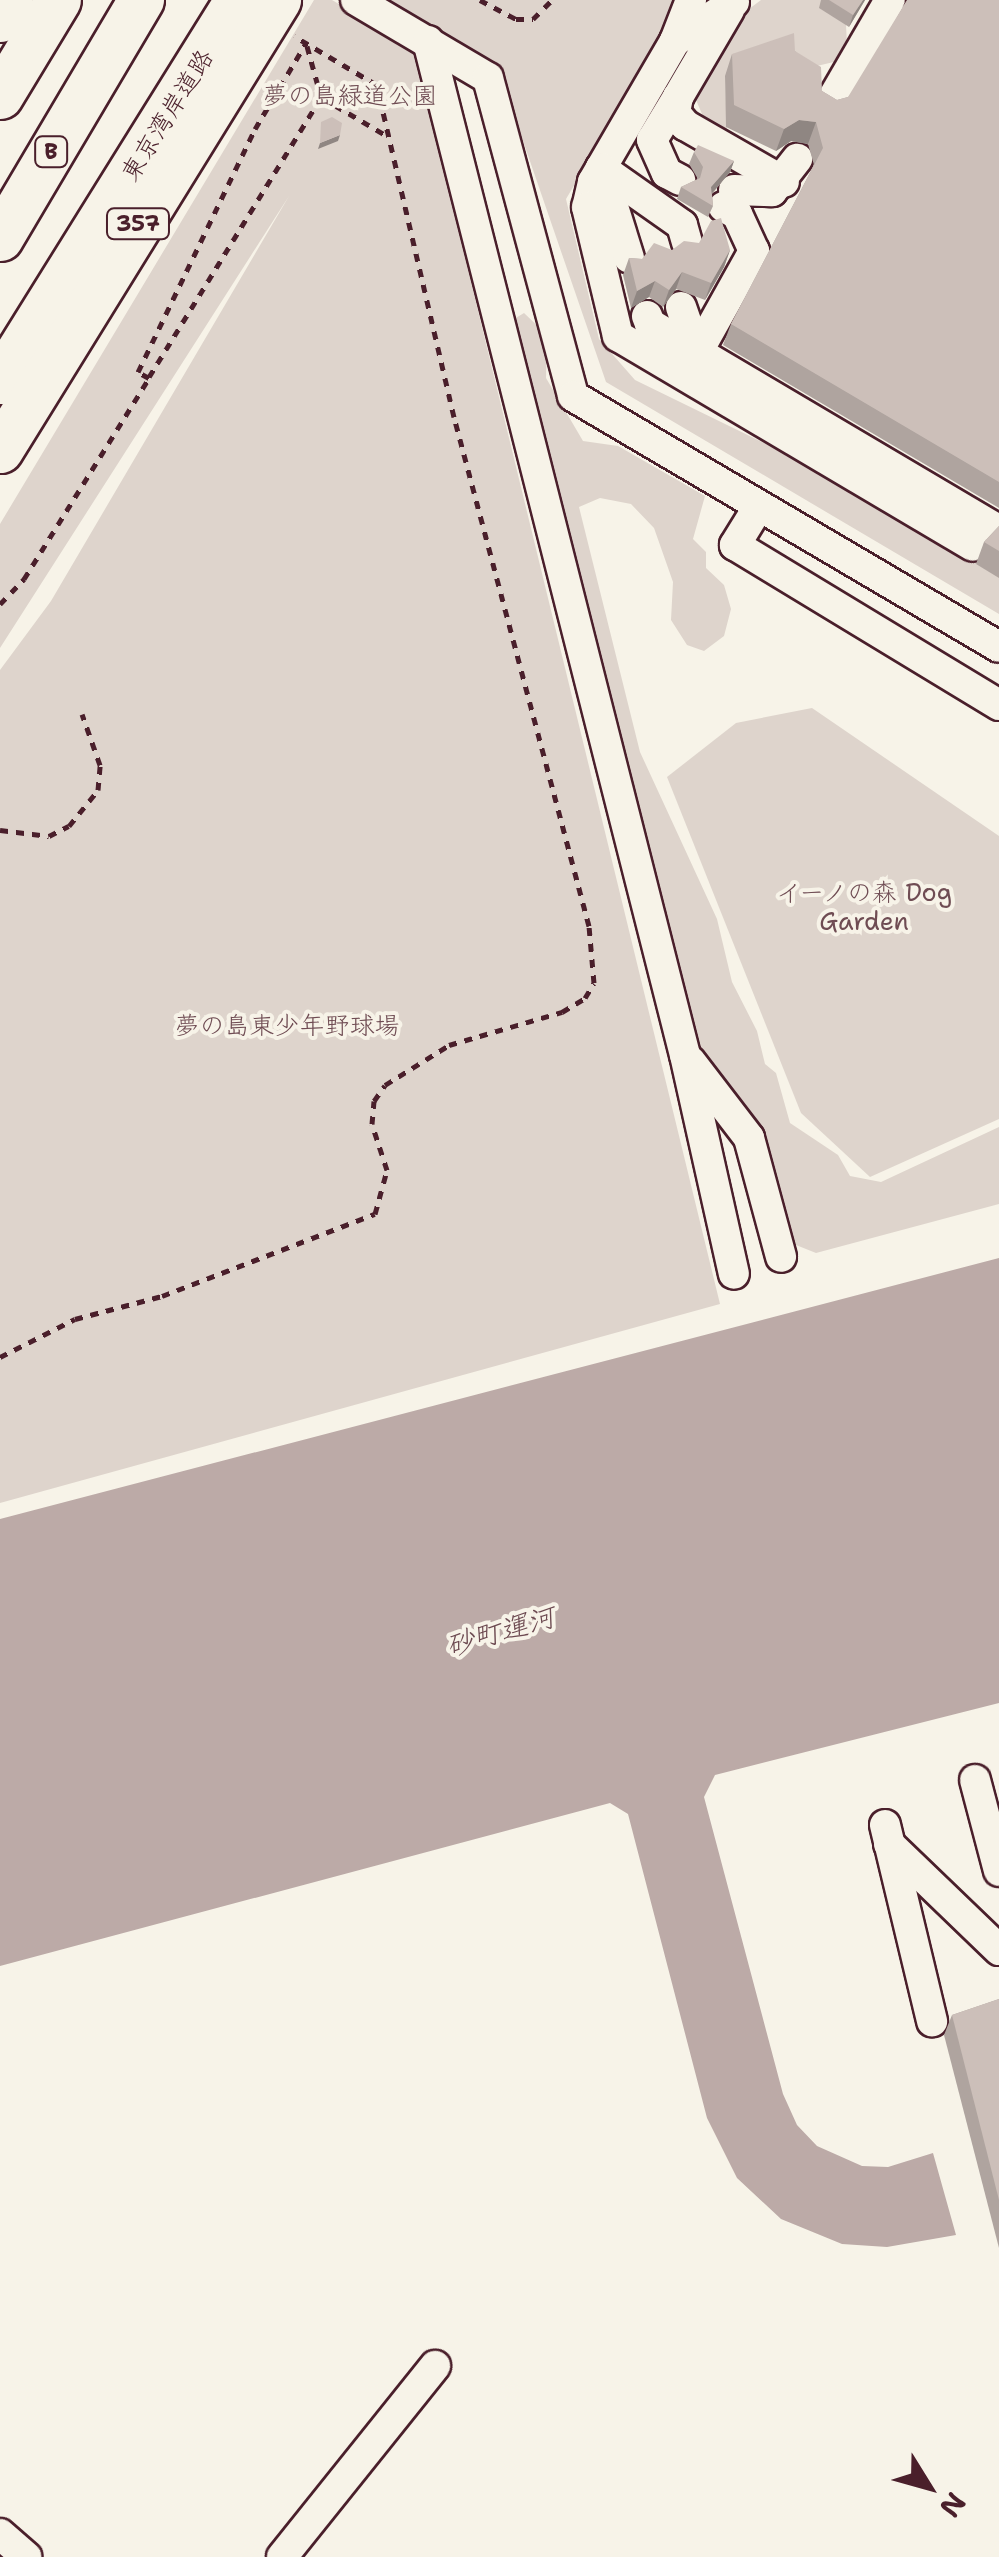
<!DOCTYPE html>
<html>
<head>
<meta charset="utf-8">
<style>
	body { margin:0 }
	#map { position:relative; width:999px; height:2557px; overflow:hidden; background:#f7f3e8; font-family:"Shantell Sans","Klee One",sans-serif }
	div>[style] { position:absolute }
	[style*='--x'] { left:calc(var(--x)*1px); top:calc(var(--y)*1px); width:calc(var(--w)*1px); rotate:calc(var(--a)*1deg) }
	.green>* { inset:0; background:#ded4cc }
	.water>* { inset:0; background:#bcaaa7 }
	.path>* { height:5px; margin-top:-2.5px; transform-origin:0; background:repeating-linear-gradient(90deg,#4a1f2b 0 8px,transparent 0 16px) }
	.roads { filter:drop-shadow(2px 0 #4a1f2b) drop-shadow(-2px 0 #4a1f2b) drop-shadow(0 2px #4a1f2b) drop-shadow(0 -2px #4a1f2b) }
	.minor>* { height:30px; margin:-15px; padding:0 15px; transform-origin:15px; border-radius:15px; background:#f7f3e8 }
	.highway>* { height:45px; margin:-22.5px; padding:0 22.5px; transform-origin:22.5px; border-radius:22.5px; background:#f7f3e8 }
	.wall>* { inset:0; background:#afa49f }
	.shaded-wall>* { inset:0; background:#8f8682 }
	.building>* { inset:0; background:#ccbfb9 }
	span { translate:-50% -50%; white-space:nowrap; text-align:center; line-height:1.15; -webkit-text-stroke:8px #f7f3e8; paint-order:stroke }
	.shield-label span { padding:2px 8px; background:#f7f3e8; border:2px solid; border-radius:8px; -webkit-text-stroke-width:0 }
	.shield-label { font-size:22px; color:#4a1f2b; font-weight:700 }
	.park-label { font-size:25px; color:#6f4c53 }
	.street-label { font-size:25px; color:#4a1f2b }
	.water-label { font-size:28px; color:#6c4950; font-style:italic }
	.north { position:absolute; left:879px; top:2437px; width:100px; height:100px; -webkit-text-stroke:8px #f7f3e8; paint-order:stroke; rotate:127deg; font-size:28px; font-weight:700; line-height:40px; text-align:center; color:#4a1f2b }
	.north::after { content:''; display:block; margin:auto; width:35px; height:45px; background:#4a1f2b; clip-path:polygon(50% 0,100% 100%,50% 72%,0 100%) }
</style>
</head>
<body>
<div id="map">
	<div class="green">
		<i style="clip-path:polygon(314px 0,332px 0,414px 48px,720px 1304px,0 1503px,0 670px,51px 601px,289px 196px,0 648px,0 524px)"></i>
		<i style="clip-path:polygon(387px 0,684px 0,566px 199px,599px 339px,635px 380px,813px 467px,999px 577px,999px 614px,606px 382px,501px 77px,485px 59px)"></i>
		<i style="clip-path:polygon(761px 0,823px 0,846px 25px,847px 45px,838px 61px,787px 73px,725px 76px,727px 135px,705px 121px,696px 100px,745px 12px)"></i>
		<i style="clip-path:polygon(524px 313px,547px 335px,546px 378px,583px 441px,618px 446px,705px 496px,693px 539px,706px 552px,706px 568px,724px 585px,731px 609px,724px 636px,704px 651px,687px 645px,671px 620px,673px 582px,654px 528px,631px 504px,600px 498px,579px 507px,640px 752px,717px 919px,732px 982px,757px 1031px,765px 1064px,776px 1073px,790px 1123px,838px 1155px,850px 1176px,881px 1182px,999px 1127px,999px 1204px,816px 1253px,791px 1243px,764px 1136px,697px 1045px,514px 319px)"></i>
		<i style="clip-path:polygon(812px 708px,999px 836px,999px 1119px,870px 1177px,801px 1113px,667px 777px,736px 723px)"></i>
	</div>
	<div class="water">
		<i style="clip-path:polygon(999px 1258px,999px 1703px,715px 1775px,704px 1797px,783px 2094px,797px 2125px,817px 2146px,862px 2166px,888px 2167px,933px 2153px,956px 2235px,887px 2247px,842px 2244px,781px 2219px,737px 2178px,707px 2118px,628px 1814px,610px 1803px,0 1966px,0 1519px)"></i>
	</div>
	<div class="path">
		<i style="--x:480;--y:0;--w:41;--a:27.8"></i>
		<i style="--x:516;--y:19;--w:17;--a:0"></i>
		<i style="--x:533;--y:19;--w:27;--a:-45"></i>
		<i style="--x:307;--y:46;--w:53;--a:74.6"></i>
		<i style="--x:149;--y:377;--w:329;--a:-58.4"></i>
		<i style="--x:321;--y:97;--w:79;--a:30.5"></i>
		<i style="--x:0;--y:604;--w:35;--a:-46"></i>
		<i style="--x:24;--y:579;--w:237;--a:-58.1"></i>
		<i style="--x:149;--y:378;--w:13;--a:-151"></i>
		<i style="--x:138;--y:372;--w:270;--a:-64.3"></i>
		<i style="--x:255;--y:129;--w:100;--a:-59.3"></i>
		<i style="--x:0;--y:830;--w:49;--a:7"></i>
		<i style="--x:49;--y:836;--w:22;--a:-27"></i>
		<i style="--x:69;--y:826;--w:46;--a:-51.1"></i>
		<i style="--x:98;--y:790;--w:25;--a:-85"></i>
		<i style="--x:100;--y:765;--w:54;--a:-109.4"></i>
		<i style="--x:0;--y:1357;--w:84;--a:-26.9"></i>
		<i style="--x:75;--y:1319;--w:90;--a:-14.8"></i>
		<i style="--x:162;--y:1296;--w:228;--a:-21.1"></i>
		<i style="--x:375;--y:1214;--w:46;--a:-74.7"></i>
		<i style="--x:387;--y:1170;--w:48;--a:-108.1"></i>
		<i style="--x:372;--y:1124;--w:23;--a:-85"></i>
		<i style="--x:374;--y:1101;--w:19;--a:-55"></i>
		<i style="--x:385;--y:1085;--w:75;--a:-32"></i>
		<i style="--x:449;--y:1045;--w:118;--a:-16.3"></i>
		<i style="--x:562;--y:1012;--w:27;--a:-31"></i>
		<i style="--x:585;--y:998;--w:17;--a:-59"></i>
		<i style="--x:594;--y:983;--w:57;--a:-95"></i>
		<i style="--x:589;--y:926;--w:527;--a:-104.85"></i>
		<i style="--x:454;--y:417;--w:341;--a:-103.1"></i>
		<i style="--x:377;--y:85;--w:96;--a:-149.4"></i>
	</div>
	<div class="roads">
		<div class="minor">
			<i style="--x:356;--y:0;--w:153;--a:30.6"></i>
			<i style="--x:488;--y:78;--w:329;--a:75"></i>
			<i style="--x:573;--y:396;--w:494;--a:30.5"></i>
			<i style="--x:734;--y:2;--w:71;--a:146.5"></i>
			<i style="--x:675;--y:41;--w:163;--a:120.2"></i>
			<i style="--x:593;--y:182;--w:26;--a:103"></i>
			<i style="--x:587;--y:207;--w:133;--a:76.5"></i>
			<i style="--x:618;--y:336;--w:412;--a:30.6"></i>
			<i style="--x:729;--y:10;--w:101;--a:120.4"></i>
			<i style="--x:678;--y:97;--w:16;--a:101"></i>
			<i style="--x:675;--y:113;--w:16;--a:50"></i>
			<i style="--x:685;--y:125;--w:114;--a:29.9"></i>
			<i style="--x:428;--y:41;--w:1046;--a:75.78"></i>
			<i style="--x:685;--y:1055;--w:224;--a:77.4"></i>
			<i style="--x:675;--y:41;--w:44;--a:-68.7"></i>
			<i style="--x:678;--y:97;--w:50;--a:121.2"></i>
			<i style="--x:652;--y:140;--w:36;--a:66"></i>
			<i style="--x:667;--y:173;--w:15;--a:28"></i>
			<i style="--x:830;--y:103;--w:119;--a:-59.8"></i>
			<i style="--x:601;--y:168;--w:99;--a:35.1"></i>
			<i style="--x:682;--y:225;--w:18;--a:74"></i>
			<i style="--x:601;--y:168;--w:94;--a:72.7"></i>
			<i style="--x:734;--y:190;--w:38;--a:2"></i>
			<i style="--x:772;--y:191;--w:41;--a:-52"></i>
			<i style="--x:681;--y:307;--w:49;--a:70.8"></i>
			<i style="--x:647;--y:316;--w:9;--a:69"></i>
			<i style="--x:650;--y:324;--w:405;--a:30.6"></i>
			<i style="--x:697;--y:353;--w:117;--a:-60.8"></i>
			<i style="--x:754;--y:251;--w:41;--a:-114.7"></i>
			<i style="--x:737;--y:214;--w:15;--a:-152"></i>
			<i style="--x:759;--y:506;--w:46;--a:121.6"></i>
			<i style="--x:735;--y:545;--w:309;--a:31.2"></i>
			<i style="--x:690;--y:1061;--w:97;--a:52.5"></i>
			<i style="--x:749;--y:1138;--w:123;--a:74.9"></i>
			<i style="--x:975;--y:1780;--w:94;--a:75.2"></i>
			<i style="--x:885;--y:1825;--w:202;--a:76.5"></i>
			<i style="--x:889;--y:1844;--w:153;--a:43.9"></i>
			<i style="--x:0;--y:2534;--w:35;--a:41"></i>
			<i style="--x:282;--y:2557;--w:245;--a:-51.3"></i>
		</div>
		<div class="highway">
			<i style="--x:0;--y:19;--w:21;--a:-62"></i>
			<i style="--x:0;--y:96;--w:112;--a:-58.9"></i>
			<i style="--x:0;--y:238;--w:277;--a:-59.4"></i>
			<i style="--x:0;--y:381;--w:449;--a:-58.1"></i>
			<i style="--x:0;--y:450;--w:529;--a:-58.29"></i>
		</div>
	</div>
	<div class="wall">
		<i style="clip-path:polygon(821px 0,865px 0,849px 27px,819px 8px)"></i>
		<i style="clip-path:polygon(999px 0,999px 508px,723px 345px,731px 324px,814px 165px,808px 144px,791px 141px,776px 151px,726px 127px,725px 76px,732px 54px,795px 51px,822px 91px,837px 100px,848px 97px)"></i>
		<i style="clip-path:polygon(694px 152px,734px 161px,730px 172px,712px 194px,713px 206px,708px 217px,677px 199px,681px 187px,698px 179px,689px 164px)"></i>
		<i style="clip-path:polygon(730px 250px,724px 267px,705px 300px,676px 289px,663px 307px,649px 297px,631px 308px,623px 275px,629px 258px,642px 259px)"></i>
		<i style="clip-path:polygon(999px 526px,999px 578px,976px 564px,984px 542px)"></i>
		<i style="clip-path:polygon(999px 1999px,999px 2248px,944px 2035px,952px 2015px)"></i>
	</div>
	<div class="shaded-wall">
		<i style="clip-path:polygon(863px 0,865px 0,849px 27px,853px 15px)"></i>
		<i style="clip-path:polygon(799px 120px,816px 122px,808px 144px,791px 141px,776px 151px,784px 129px)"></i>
		<i style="clip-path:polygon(340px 135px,338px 141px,318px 149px,320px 143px)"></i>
		<i style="clip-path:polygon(734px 161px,730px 172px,707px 199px,711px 187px)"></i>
		<i style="clip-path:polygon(730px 250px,724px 267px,705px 300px,711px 283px)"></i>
		<i style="clip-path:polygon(682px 272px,676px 289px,663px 307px,669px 290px)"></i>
		<i style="clip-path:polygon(655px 281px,649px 297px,631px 308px,637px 291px)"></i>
	</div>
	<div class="building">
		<i style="clip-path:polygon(829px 0,863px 0,853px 15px)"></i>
		<i style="clip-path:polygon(907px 0,999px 0,999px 482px,731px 324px,823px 148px,816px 122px,799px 120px,784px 129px,734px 105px,732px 54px,794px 33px,795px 51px,821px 67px,822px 91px,837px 100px,848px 97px)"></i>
		<i style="clip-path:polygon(332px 117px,342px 123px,340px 135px,320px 143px,321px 122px)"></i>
		<i style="clip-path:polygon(698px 145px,734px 161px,711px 187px,713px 206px,681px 187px,700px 178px,703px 167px,694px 152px)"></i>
		<i style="clip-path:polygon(721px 218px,730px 250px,711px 283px,682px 272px,669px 290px,655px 281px,637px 291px,629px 258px,642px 259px,654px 243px,672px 250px,684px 241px,699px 243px,711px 221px)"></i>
		<i style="clip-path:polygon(999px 526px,999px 551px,984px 542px)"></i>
		<i style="clip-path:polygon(999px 1999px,999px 2200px,952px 2015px)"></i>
	</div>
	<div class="shield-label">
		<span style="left:51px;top:152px">B</span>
		<span style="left:138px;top:224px">357</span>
	</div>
	<div class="park-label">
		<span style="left:350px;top:95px">夢の島緑道公園</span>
		<span style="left:864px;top:907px">イーノの森 Dog<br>Garden</span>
		<span style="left:287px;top:1025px">夢の島東少年野球場</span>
	</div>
	<div class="street-label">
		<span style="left:167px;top:115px;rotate:-58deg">東京湾岸道路</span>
	</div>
	<div class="water-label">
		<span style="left:500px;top:1631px;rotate:-16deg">砂町運河</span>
	</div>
	<div class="north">N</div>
</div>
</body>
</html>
